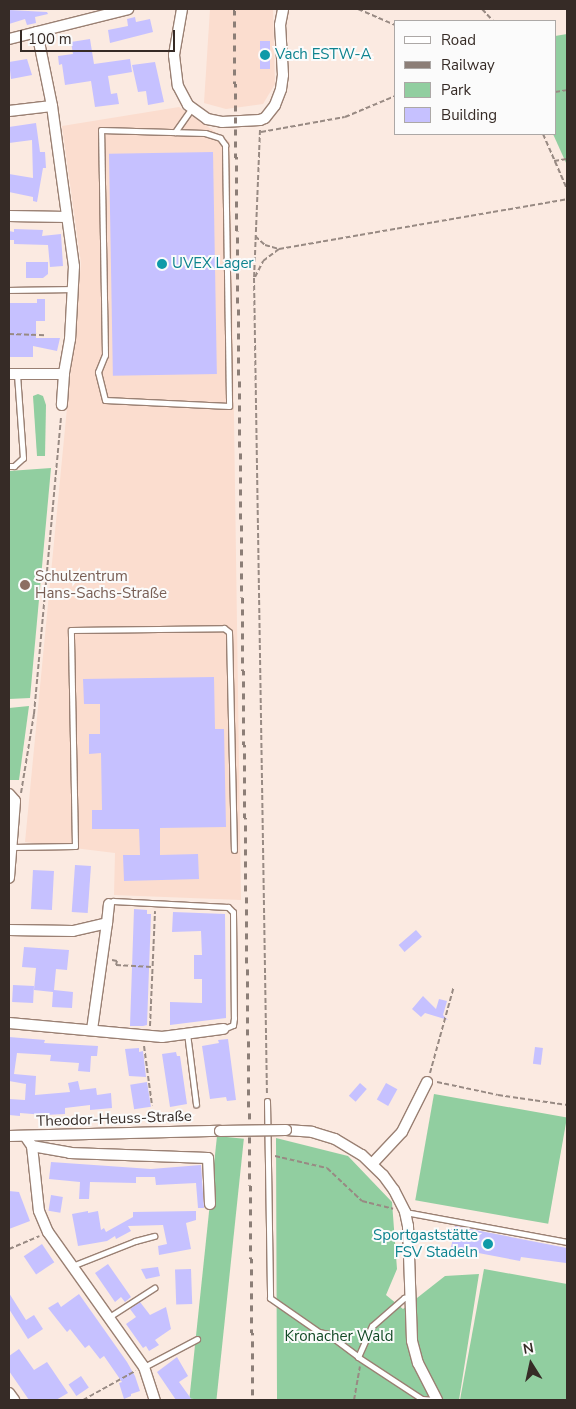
<!DOCTYPE html>
<html>
<head>
<meta charset="utf-8">
<style>
	body { margin:0 }
	#map { position:relative; width:576px; height:1409px; overflow:hidden; background:#fbeae1; font-family:"Nunito Sans",sans-serif }
	div>[style] { position:absolute }
	[style*='--x'] { left:calc(var(--x)*1px); top:calc(var(--y)*1px); width:calc(var(--w)*1px); rotate:calc(var(--a)*1deg) }
	.built>* { inset:0; background:#fbddcf }
	.green>* { inset:0; background:#91cea0; transform-origin:0 0 }
	.building>* { inset:0; background:#c6c1ff; transform-origin:0 0 }
	.path>* { height:2px; margin-top:-1px; transform-origin:0; background:repeating-linear-gradient(90deg,#988a83 0 5px,transparent 0 7.5px) }
	.roads { filter:drop-shadow(1px 0 #9a8073) drop-shadow(-1px 0 #9a8073) drop-shadow(0 1px #9a8073) drop-shadow(0 -1px #9a8073) }
	.lane>* { height:5px; margin:-2.5px; padding:0 2.5px; transform-origin:2.5px; border-radius:2.5px; background:#fff }
	.street>* { height:10px; margin:-5px; padding:0 5px; transform-origin:5px; border-radius:5px; background:#fff }
	.rail>* { height:3px; margin-top:-1.5px; transform-origin:0; background:repeating-linear-gradient(90deg,#8c7e77 0 6px,transparent 0 12px) }
	.bridges { filter:drop-shadow(1px 0 #9a8073) drop-shadow(-1px 0 #9a8073) drop-shadow(0 1px #9a8073) drop-shadow(0 -1px #9a8073) }
	.street-bridge>* { height:10px; margin:-5px; padding:0 5px; transform-origin:5px; border-radius:5px; background:#fff }
	.dots>* { width:14px; height:14px; translate:-50% -50%; box-sizing:border-box; border:2px solid #fbfbfb; border-radius:50% }
	span { translate:-50% -50%; white-space:nowrap; text-align:center; line-height:1.15; -webkit-text-stroke:4px #fbfbfb; paint-order:stroke }
	.culture-label { font-size:15px; color:#0d838f }
	.left { translate:0 -50%; text-align:left }
	.right { translate:-100% -50%; text-align:right }
	.education-label { font-size:15px; color:#785e54 }
	.street-label { font-size:15px; color:#362b26 }
	.park-label { font-size:15px; color:#124925 }
	.frame { position:absolute; inset:0; border:10px solid #362b26; pointer-events:none }
	.legend { position:absolute; left:394px; top:20px; width:162px; height:115px; box-sizing:border-box; background:#fbfbfb; border:1px solid #aca8a6; margin:0; padding:6px 9px; list-style:none; font-size:15px; color:#362b26 }
	.legend li { display:flex; align-items:center; gap:10px; height:25px }
	.legend b { width:25px; border:1px solid #aca8a6 }
	.north { position:absolute; left:506px; top:1339px; width:50px; height:50px; -webkit-text-stroke:4px #fbfbfb; paint-order:stroke; rotate:350deg; font-size:14px; font-weight:700; line-height:20px; text-align:center; color:#362b26 }
	.north::after { content:''; display:block; margin:auto; width:18px; height:22px; background:#362b26; clip-path:polygon(50% 0,100% 100%,50% 72%,0 100%) }
	.scale { position:absolute; left:20px; top:30px; width:155px; height:22px; box-sizing:border-box; border:2px solid #362b26; border-top:0; padding-left:6px; font-size:15px; line-height:18px; white-space:nowrap; color:#362b26; -webkit-text-stroke:4px #fbfbfb; paint-order:stroke }
</style>
</head>
<body>
<div id="map">
	<div class="built">
		<i style="clip-path:polygon(210px 9px,273px 9px,275px 84px,263px 104px,226px 109px,204px 103px)"></i>
		<i style="clip-path:polygon(179px 107px,230px 142px,241px 900px,114px 895px,115px 853px,25px 842px,81px 263px,62px 126px)"></i>
	</div>
	<div class="green">
		<i style="clip-path:polygon(567px 34px,567px 165px,553px 134px,555px 36px)"></i>
		<i style="clip-path:polygon(38px 394px,43px 396px,46px 405px,45px 456px,37px 456px,33px 396px)"></i>
		<i style="clip-path:polygon(51px 468px,30px 698px,9px 699px,9px 471px)"></i>
		<i style="clip-path:polygon(29px 706px,19px 780px,9px 780px,9px 708px)"></i>
		<i style="left:434px;top:1094px;width:135px;height:108px;rotate:10deg"></i>
		<i style="left:217px;top:1136px;width:27px;height:264px;rotate:6deg"></i>
		<i style="clip-path:polygon(276px 1138px,348px 1156px,392px 1202px,397px 1269px,386px 1295px,403px 1309px,445px 1276px,479px 1274px,459px 1400px,277px 1400px)"></i>
		<i style="clip-path:polygon(484px 1269px,567px 1284px,567px 1400px,460px 1400px)"></i>
	</div>
	<div class="building">
		<i style="clip-path:polygon(9px 10px,47px 12px,48px 14px,35px 17px,36px 23px,27px 25px,25px 19px,9px 24px)"></i>
		<i style="clip-path:polygon(135px 17px,136px 22px,150px 19px,153px 32px,110px 43px,108px 30px,128px 26px,127px 19px)"></i>
		<i style="clip-path:polygon(90px 39px,94px 64px,130px 59px,132px 72px,108px 76px,111px 94px,117px 93px,119px 104px,95px 107px,91px 81px,65px 85px,62px 64px,59px 65px,58px 56px,73px 54px,71px 42px)"></i>
		<i style="left:260px;top:41px;width:10px;height:28px"></i>
		<i style="clip-path:polygon(27px 59px,32px 75px,11px 79px,9px 62px)"></i>
		<i style="clip-path:polygon(155px 62px,164px 102px,148px 105px,146px 91px,138px 92px,132px 65px)"></i>
		<i style="clip-path:polygon(36px 123px,40px 152px,45px 152px,46px 168px,43px 168px,37px 202px,33px 201px,33px 197px,9px 192px,9px 174px,33px 178px,32px 140px,9px 143px,9px 127px)"></i>
		<i style="left:213px;top:152px;width:222px;height:104px;rotate:89deg"></i>
		<i style="clip-path:polygon(14px 229px,43px 230px,42px 236px,61px 234px,63px 266px,50px 267px,48px 245px,14px 244px,14px 240px,9px 240px,9px 231px,14px 232px)"></i>
		<i style="clip-path:polygon(26px 262px,48px 262px,48px 274px,43px 278px,26px 278px)"></i>
		<i style="clip-path:polygon(37px 299px,45px 299px,45px 321px,36px 321px,36px 338px,60px 338px,57px 351px,33px 346px,33px 357px,9px 357px,9px 303px,37px 303px)"></i>
		<i style="clip-path:polygon(214px 677px,215px 729px,224px 729px,226px 827px,160px 828px,160px 855px,198px 854px,199px 879px,124px 881px,123px 855px,140px 855px,139px 829px,92px 829px,92px 810px,102px 810px,101px 753px,89px 754px,89px 734px,100px 734px,100px 704px,84px 704px,83px 679px)"></i>
		<i style="left:75px;top:865px;width:16px;height:47px;rotate:4deg"></i>
		<i style="left:33px;top:870px;width:21px;height:39px;rotate:3deg"></i>
		<i style="clip-path:polygon(134px 909px,147px 910px,147px 914px,151px 914px,147px 1025px,143px 1026px,130px 1026px)"></i>
		<i style="clip-path:polygon(173px 912px,225px 914px,226px 1018px,170px 1025px,170px 1002px,202px 1003px,202px 979px,194px 979px,194px 955px,202px 955px,201px 931px,172px 932px)"></i>
		<i style="left:416px;top:930px;width:9px;height:23px;rotate:49deg"></i>
		<i style="clip-path:polygon(24px 947px,69px 950px,67px 970px,56px 969px,54px 990px,73px 992px,72px 1008px,52px 1007px,53px 992px,34px 990px,36px 968px,22px 967px)"></i>
		<i style="left:13px;top:985px;width:21px;height:17px;rotate:3deg"></i>
		<i style="clip-path:polygon(423px 996px,436px 1009px,439px 999px,447px 1001px,443px 1015px,448px 1020px,425px 1013px,421px 1017px,412px 1009px)"></i>
		<i style="clip-path:polygon(9px 1037px,45px 1040px,44px 1043px,98px 1046px,97px 1056px,91px 1056px,90px 1072px,78px 1071px,79px 1063px,50px 1061px,51px 1055px,17px 1053px,14px 1074px,36px 1076px,35px 1095px,70px 1092px,68px 1083px,78px 1081px,80px 1090px,96px 1088px,97px 1095px,111px 1093px,112px 1108px,90px 1110px,90px 1105px,65px 1108px,65px 1114px,45px 1115px,20px 1113px,20px 1116px,9px 1115px,9px 1099px,25px 1100px,26px 1084px,9px 1081px)"></i>
		<i style="clip-path:polygon(228px 1039px,236px 1100px,227px 1101px,226px 1097px,210px 1099px,202px 1046px,219px 1043px,218px 1040px)"></i>
		<i style="left:535px;top:1047px;width:8px;height:17px;rotate:7deg"></i>
		<i style="clip-path:polygon(139px 1048px,139px 1052px,143px 1051px,146px 1077px,129px 1076px,125px 1049px)"></i>
		<i style="clip-path:polygon(176px 1052px,177px 1056px,180px 1056px,187px 1104px,170px 1107px,162px 1054px)"></i>
		<i style="left:147px;top:1082px;width:25px;height:17px;rotate:81deg"></i>
		<i style="left:360px;top:1083px;width:9px;height:17px;rotate:41deg"></i>
		<i style="left:386px;top:1083px;width:13px;height:19px;rotate:29deg"></i>
		<i style="clip-path:polygon(51px 1162px,151px 1169px,201px 1165px,204px 1208px,198px 1208px,196px 1183px,156px 1185px,155px 1177px,136px 1177px,136px 1183px,90px 1182px,89px 1199px,79px 1199px,80px 1182px,49px 1179px)"></i>
		<i style="clip-path:polygon(9px 1191px,19px 1192px,30px 1221px,9px 1229px)"></i>
		<i style="left:51px;top:1195px;width:12px;height:16px;rotate:9deg"></i>
		<i style="clip-path:polygon(88px 1211px,88px 1213px,98px 1211px,101px 1230px,104px 1228px,106px 1232px,133px 1217px,133px 1212px,196px 1211px,196px 1220px,186px 1223px,191px 1249px,159px 1255px,158px 1246px,167px 1244px,163px 1225px,128px 1226px,131px 1231px,116px 1239px,115px 1236px,107px 1241px,78px 1246px,72px 1214px)"></i>
		<i style="clip-path:polygon(455px 1226px,567px 1248px,566px 1263px,521px 1257px,520px 1261px,468px 1251px,467px 1255px,450px 1252px,453px 1238px,449px 1237px,451px 1229px,455px 1229px)"></i>
		<i style="left:42px;top:1244px;width:22px;height:22px;rotate:56deg"></i>
		<i style="clip-path:polygon(108px 1264px,131px 1297px,125px 1302px,121px 1297px,115px 1302px,95px 1273px)"></i>
		<i style="clip-path:polygon(158px 1267px,160px 1276px,146px 1279px,141px 1269px)"></i>
		<i style="left:191px;top:1269px;width:35px;height:16px;rotate:88deg"></i>
		<i style="clip-path:polygon(9px 1293px,26px 1320px,34px 1315px,43px 1329px,28px 1339px,9px 1309px)"></i>
		<i style="clip-path:polygon(79px 1294px,127px 1362px,135px 1376px,140px 1391px,131px 1394px,131px 1396px,124px 1399px,119px 1383px,122px 1382px,104px 1356px,100px 1359px,89px 1345px,85px 1348px,70px 1329px,67px 1332px,48px 1308px,58px 1302px,61px 1307px)"></i>
		<i style="clip-path:polygon(140px 1302px,150px 1315px,166px 1307px,171px 1329px,155px 1340px,159px 1345px,149px 1351px,146px 1346px,143px 1348px,126px 1324px,136px 1317px,130px 1309px)"></i>
		<i style="clip-path:polygon(19px 1349px,34px 1370px,47px 1362px,68px 1393px,56px 1400px,29px 1400px,9px 1371px,9px 1356px)"></i>
		<i style="clip-path:polygon(177px 1357px,188px 1376px,179px 1382px,192px 1400px,176px 1400px,157px 1372px)"></i>
		<i style="left:81px;top:1376px;width:14px;height:15px;rotate:56deg"></i>
	</div>
	<div class="path">
		<i style="--x:358;--y:9;--w:40;--a:23.4"></i>
		<i style="--x:482;--y:9;--w:16;--a:47"></i>
		<i style="--x:555;--y:92;--w:12;--a:-9"></i>
		<i style="--x:260;--y:130;--w:148;--a:92.3"></i>
		<i style="--x:254;--y:278;--w:817;--a:89.09"></i>
		<i style="--x:261;--y:132;--w:85;--a:-10.1"></i>
		<i style="--x:345;--y:117;--w:54;--a:-22.8"></i>
		<i style="--x:543;--y:134;--w:60;--a:66.4"></i>
		<i style="--x:554;--y:161;--w:13;--a:-9"></i>
		<i style="--x:255;--y:236;--w:13;--a:42"></i>
		<i style="--x:265;--y:245;--w:15;--a:16"></i>
		<i style="--x:279;--y:249;--w:292;--a:-9.8"></i>
		<i style="--x:255;--y:277;--w:18;--a:-63"></i>
		<i style="--x:263;--y:261;--w:20;--a:-37"></i>
		<i style="--x:9;--y:334;--w:37;--a:2"></i>
		<i style="--x:21;--y:793;--w:80;--a:-80.7"></i>
		<i style="--x:34;--y:714;--w:300;--a:-84.8"></i>
		<i style="--x:112;--y:960;--w:5;--a:11"></i>
		<i style="--x:117;--y:961;--w:4;--a:104"></i>
		<i style="--x:116;--y:965;--w:36;--a:3"></i>
		<i style="--x:150;--y:1026;--w:115;--a:-87.5"></i>
		<i style="--x:144;--y:1046;--w:60;--a:82.3"></i>
		<i style="--x:430;--y:1073;--w:90;--a:-74.6"></i>
		<i style="--x:437;--y:1082;--w:62;--a:12"></i>
		<i style="--x:498;--y:1095;--w:70;--a:8.2"></i>
		<i style="--x:275;--y:1156;--w:53;--a:13"></i>
		<i style="--x:327;--y:1168;--w:48;--a:43.3"></i>
		<i style="--x:362;--y:1201;--w:32;--a:14"></i>
		<i style="--x:9;--y:1249;--w:33;--a:-23"></i>
		<i style="--x:83;--y:1400;--w:60;--a:-29.1"></i>
		<i style="--x:354;--y:1400;--w:34;--a:-80"></i>
	</div>
	<div class="roads">
		<div class="lane">
			<i style="--x:101;--y:130;--w:104;--a:1.7"></i>
			<i style="--x:205;--y:133;--w:16;--a:18"></i>
			<i style="--x:220;--y:138;--w:9;--a:54"></i>
			<i style="--x:225;--y:145;--w:261;--a:89.1"></i>
			<i style="--x:229;--y:406;--w:124;--a:-177.2"></i>
			<i style="--x:105;--y:400;--w:29;--a:-104"></i>
			<i style="--x:98;--y:372;--w:18;--a:-68"></i>
			<i style="--x:105;--y:355;--w:225;--a:-91"></i>
			<i style="--x:175;--y:132;--w:29;--a:-55"></i>
			<i style="--x:9;--y:290;--w:64;--a:-0.9"></i>
			<i style="--x:9;--y:466;--w:5;--a:0"></i>
			<i style="--x:14;--y:466;--w:12;--a:-42"></i>
			<i style="--x:23;--y:458;--w:84;--a:-94.1"></i>
			<i style="--x:12;--y:847;--w:63;--a:-0.9"></i>
			<i style="--x:75;--y:846;--w:216;--a:-91.1"></i>
			<i style="--x:71;--y:630;--w:153;--a:-0.7"></i>
			<i style="--x:224;--y:628;--w:6;--a:39"></i>
			<i style="--x:229;--y:632;--w:218;--a:88.7"></i>
			<i style="--x:109;--y:904;--w:5;--a:-37"></i>
			<i style="--x:113;--y:901;--w:115;--a:3"></i>
			<i style="--x:228;--y:907;--w:7;--a:45"></i>
			<i style="--x:233;--y:912;--w:106;--a:89.5"></i>
			<i style="--x:234;--y:1018;--w:7;--a:98"></i>
			<i style="--x:233;--y:1025;--w:11;--a:158"></i>
			<i style="--x:187;--y:1033;--w:72;--a:82.8"></i>
			<i style="--x:267;--y:1101;--w:197;--a:89.1"></i>
			<i style="--x:270;--y:1298;--w:60;--a:34.8"></i>
			<i style="--x:319;--y:1332;--w:9;--a:13"></i>
			<i style="--x:328;--y:1334;--w:38;--a:37"></i>
			<i style="--x:358;--y:1357;--w:34;--a:-66"></i>
			<i style="--x:372;--y:1326;--w:43;--a:-41.2"></i>
			<i style="--x:404;--y:1298;--w:7;--a:-8"></i>
			<i style="--x:405;--y:1212;--w:165;--a:10.5"></i>
			<i style="--x:72;--y:1266;--w:68;--a:-21.6"></i>
			<i style="--x:135;--y:1241;--w:20;--a:-15"></i>
			<i style="--x:109;--y:1317;--w:54;--a:-32.8"></i>
			<i style="--x:358;--y:1357;--w:77;--a:33.3"></i>
			<i style="--x:422;--y:1399;--w:13;--a:4"></i>
			<i style="--x:144;--y:1367;--w:60;--a:-27.8"></i>
		</div>
		<div class="street">
			<i style="--x:182;--y:9;--w:47;--a:99.9"></i>
			<i style="--x:174;--y:55;--w:31;--a:83"></i>
			<i style="--x:178;--y:86;--w:21;--a:62"></i>
			<i style="--x:188;--y:105;--w:24;--a:36"></i>
			<i style="--x:207;--y:119;--w:15;--a:11"></i>
			<i style="--x:222;--y:122;--w:38;--a:-3"></i>
			<i style="--x:260;--y:120;--w:5;--a:-22"></i>
			<i style="--x:265;--y:118;--w:16;--a:-52"></i>
			<i style="--x:275;--y:105;--w:17;--a:-69"></i>
			<i style="--x:281;--y:89;--w:14;--a:-82"></i>
			<i style="--x:283;--y:75;--w:50;--a:-93.4"></i>
			<i style="--x:280;--y:25;--w:16;--a:-79"></i>
			<i style="--x:37;--y:32;--w:76;--a:78.5"></i>
			<i style="--x:52;--y:106;--w:162;--a:82.2"></i>
			<i style="--x:74;--y:266;--w:73;--a:93.1"></i>
			<i style="--x:70;--y:339;--w:36;--a:100"></i>
			<i style="--x:64;--y:374;--w:31;--a:94"></i>
			<i style="--x:9;--y:39;--w:123;--a:-14.1"></i>
			<i style="--x:9;--y:111;--w:43;--a:-6.6"></i>
			<i style="--x:9;--y:216;--w:58;--a:1"></i>
			<i style="--x:9;--y:374;--w:55;--a:0"></i>
			<i style="--x:9;--y:794;--w:9;--a:49"></i>
			<i style="--x:15;--y:801;--w:77;--a:94.5"></i>
			<i style="--x:107;--y:923;--w:19;--a:-84"></i>
			<i style="--x:9;--y:930;--w:64;--a:0.9"></i>
			<i style="--x:73;--y:931;--w:35;--a:-13"></i>
			<i style="--x:107;--y:923;--w:108;--a:98"></i>
			<i style="--x:9;--y:1023;--w:154;--a:5.2"></i>
			<i style="--x:162;--y:1037;--w:62;--a:-7.5"></i>
			<i style="--x:286;--y:1130;--w:26;--a:4"></i>
			<i style="--x:312;--y:1132;--w:24;--a:17"></i>
			<i style="--x:335;--y:1139;--w:31;--a:31"></i>
			<i style="--x:362;--y:1155;--w:29;--a:44"></i>
			<i style="--x:383;--y:1175;--w:19;--a:54"></i>
			<i style="--x:394;--y:1190;--w:25;--a:63"></i>
			<i style="--x:405;--y:1212;--w:14;--a:78"></i>
			<i style="--x:408;--y:1226;--w:115;--a:88"></i>
			<i style="--x:412;--y:1341;--w:23;--a:75"></i>
			<i style="--x:418;--y:1363;--w:42;--a:62.8"></i>
			<i style="--x:9;--y:1136;--w:211;--a:-1.4"></i>
			<i style="--x:25;--y:1136;--w:12;--a:55"></i>
			<i style="--x:32;--y:1146;--w:65;--a:83.9"></i>
			<i style="--x:39;--y:1211;--w:23;--a:67"></i>
			<i style="--x:48;--y:1232;--w:166;--a:54.6"></i>
			<i style="--x:144;--y:1367;--w:35;--a:72"></i>
			<i style="--x:32;--y:1146;--w:39;--a:10"></i>
			<i style="--x:70;--y:1153;--w:138;--a:2.1"></i>
			<i style="--x:208;--y:1158;--w:46;--a:87.5"></i>
			<i style="--x:372;--y:1164;--w:44;--a:-46.8"></i>
			<i style="--x:402;--y:1132;--w:56;--a:-63.4"></i>
			<i style="--x:9;--y:1393;--w:9;--a:54"></i>
		</div>
	</div>
	<div class="rail">
		<i style="--x:234;--y:9;--w:1391;--a:89.22"></i>
	</div>
	<div class="bridges">
		<div class="street-bridge">
			<i style="--x:220;--y:1131;--w:66;--a:-0.9"></i>
		</div>
	</div>
	<div class="dots">
		<i style="left:265px;top:55px;background:#0f9aa8"></i>
		<i style="left:162px;top:264px;background:#0f9aa8"></i>
		<i style="left:25px;top:585px;background:#8d6e63"></i>
		<i style="left:488px;top:1244px;background:#0f9aa8"></i>
	</div>
	<div class="culture-label">
		<span class="left" style="left:275px;top:55px">Vach ESTW-A</span>
		<span class="left" style="left:172px;top:264px">UVEX Lager</span>
		<span class="right" style="left:478px;top:1244px">Sportgaststätte<br>FSV Stadeln</span>
	</div>
	<div class="education-label">
		<span class="left" style="left:35px;top:585px">Schulzentrum<br>Hans-Sachs-Straße</span>
	</div>
	<div class="street-label">
		<span style="left:114px;top:1119px;rotate:-2deg">Theodor-Heuss-Straße</span>
	</div>
	<div class="park-label">
		<span style="left:339px;top:1337px">Kronacher Wald</span>
	</div>
	<div class="frame"></div>
	<ul class="legend">
	<li><b style="height:6px;background:#fff"></b>Road</li>
	<li><b style="height:6px;background:#8c7e77"></b>Railway</li>
	<li><b style="height:14px;background:#91cea0"></b>Park</li>
	<li><b style="height:14px;background:#c6c1ff"></b>Building</li>
	</ul>
	<div class="north">N</div>
	<div class="scale">100 m</div>
</div>
</body>
</html>
